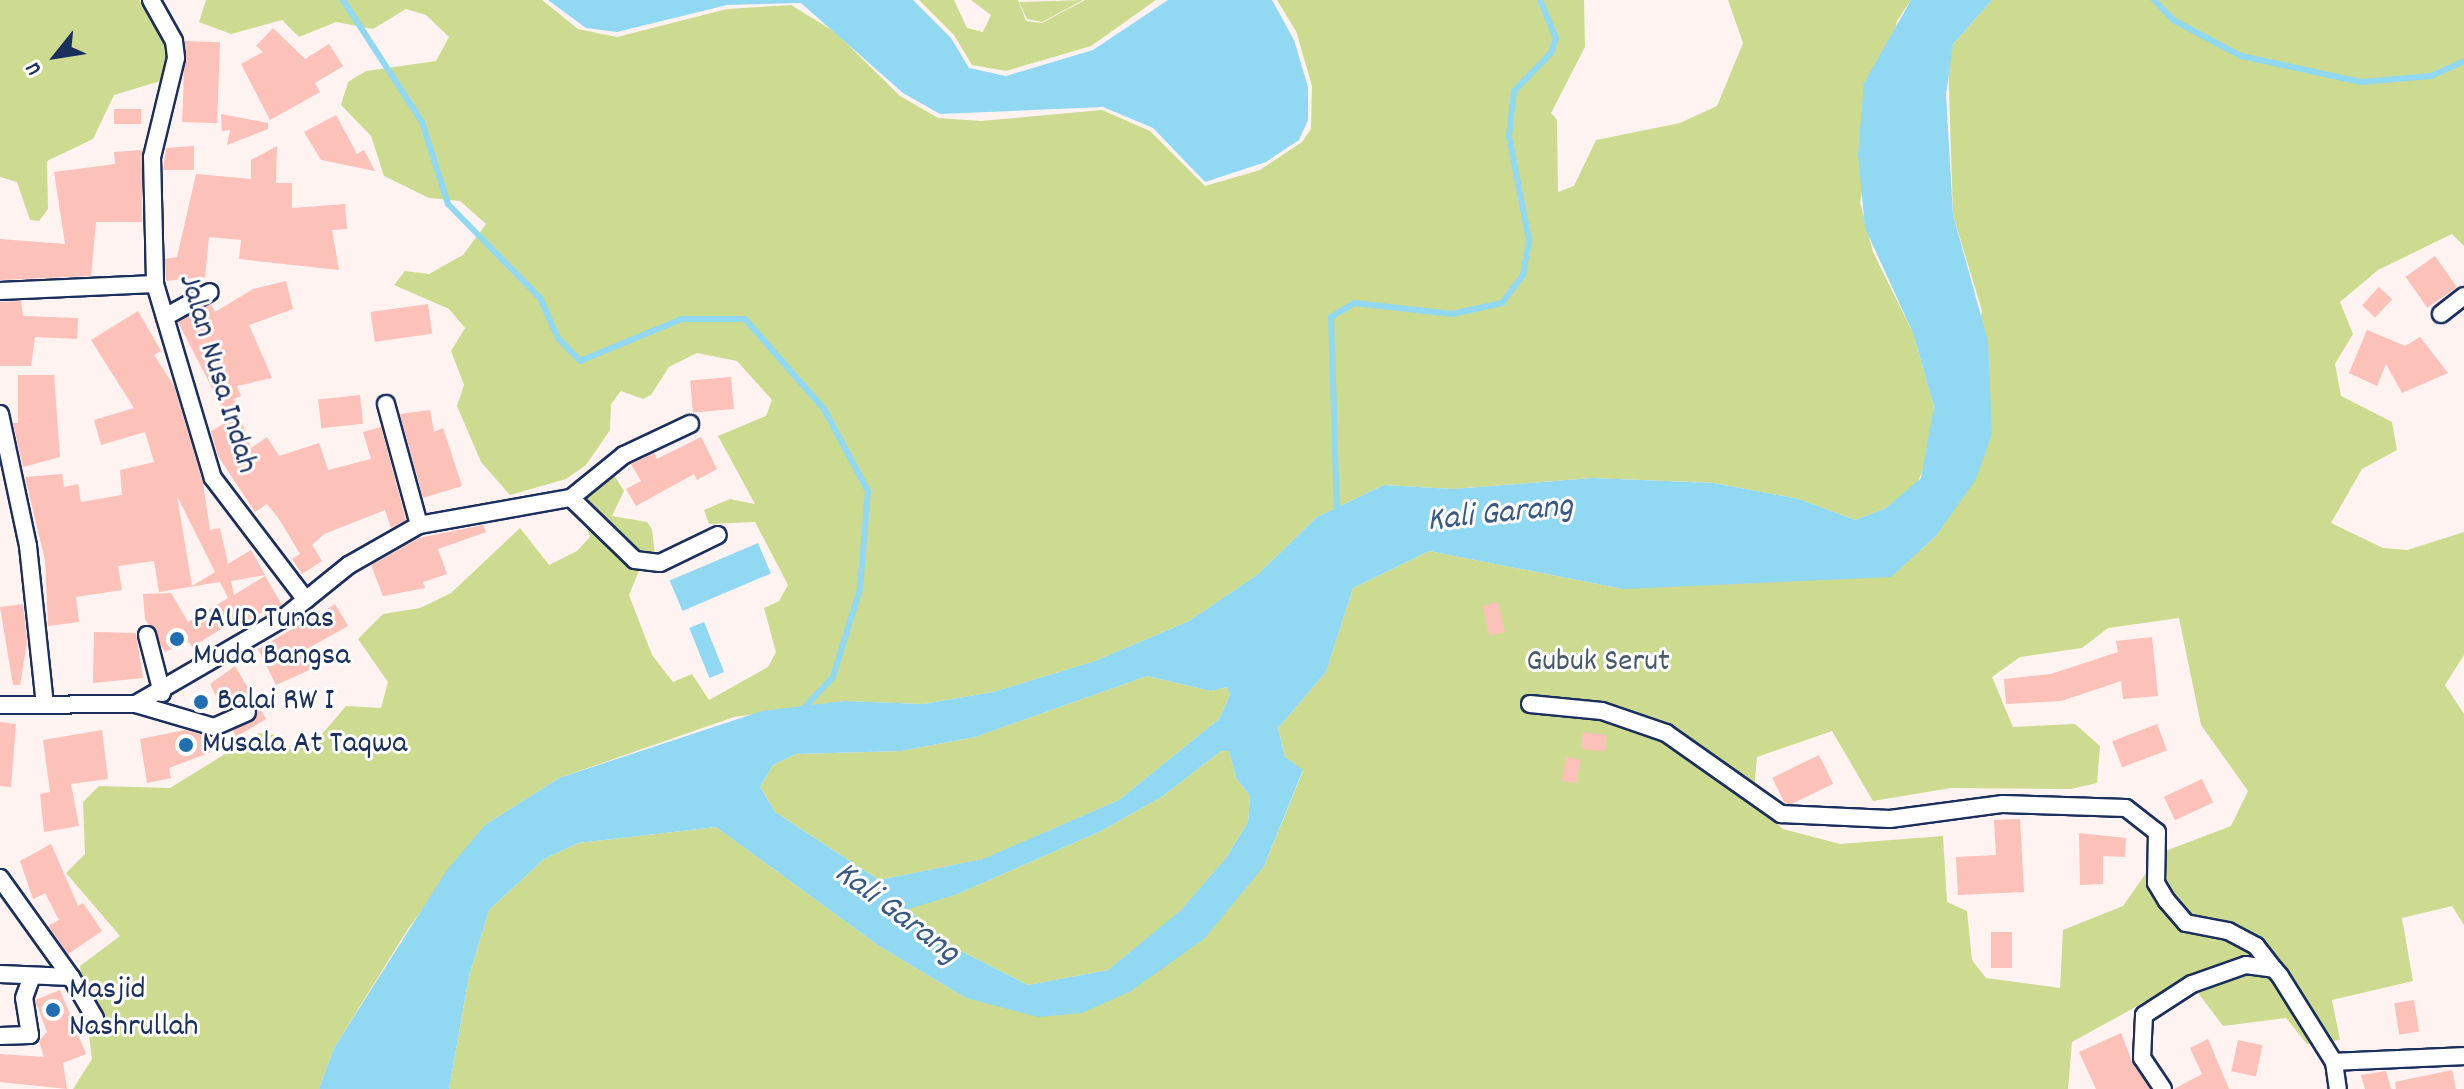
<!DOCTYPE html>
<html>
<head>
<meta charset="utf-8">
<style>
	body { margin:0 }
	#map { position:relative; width:2464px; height:1089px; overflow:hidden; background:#fef3f1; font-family:Dekko,sans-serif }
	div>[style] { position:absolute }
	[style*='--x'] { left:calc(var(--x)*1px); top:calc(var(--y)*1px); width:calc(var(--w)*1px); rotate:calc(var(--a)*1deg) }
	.green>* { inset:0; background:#ccdb8f }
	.water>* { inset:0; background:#91d8f3; transform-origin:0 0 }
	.stream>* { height:6px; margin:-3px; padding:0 3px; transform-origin:3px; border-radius:3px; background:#91d8f3 }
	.building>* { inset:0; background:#fcc1b8; transform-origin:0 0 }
	.roads { filter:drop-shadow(2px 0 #1b2f5e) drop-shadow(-2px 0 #1b2f5e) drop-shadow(0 2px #1b2f5e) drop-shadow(0 -2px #1b2f5e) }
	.minor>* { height:16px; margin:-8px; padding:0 8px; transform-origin:8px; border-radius:8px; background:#fff }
	.dots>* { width:22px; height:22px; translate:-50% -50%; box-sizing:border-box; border:4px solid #fff; border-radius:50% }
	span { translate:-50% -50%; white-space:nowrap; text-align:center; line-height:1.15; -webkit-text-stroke:6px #fff; paint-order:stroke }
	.street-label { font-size:32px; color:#1b2f5e }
	.poi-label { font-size:32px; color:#1b2f5e }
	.left { translate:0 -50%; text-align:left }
	.park-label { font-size:32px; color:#475a6a }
	.water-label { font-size:34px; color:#385983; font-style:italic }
	.north { position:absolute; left:16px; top:16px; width:80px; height:80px; -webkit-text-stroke:6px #fff; paint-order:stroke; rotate:240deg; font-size:22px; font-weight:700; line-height:32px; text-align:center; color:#1b2f5e }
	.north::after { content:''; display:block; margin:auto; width:28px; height:36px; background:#1b2f5e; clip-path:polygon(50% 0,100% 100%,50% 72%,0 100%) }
</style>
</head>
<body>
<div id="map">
	<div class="green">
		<i style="clip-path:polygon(0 0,139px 0,166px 45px,164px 80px,114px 95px,93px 139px,47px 161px,48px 209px,39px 221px,30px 220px,17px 182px,0 177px)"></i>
		<i style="clip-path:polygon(206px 0,542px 0,578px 29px,617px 37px,727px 9px,791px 5px,835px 32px,900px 96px,938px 118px,981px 121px,1102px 110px,1150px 131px,1205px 186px,1260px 170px,1302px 142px,1311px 129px,1312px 86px,1296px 31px,1277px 0,1584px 0,1585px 47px,1551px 113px,1557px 120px,1558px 192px,1574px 186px,1596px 140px,1680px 123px,1717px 106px,1743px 43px,1728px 0,1911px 0,1897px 21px,1860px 202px,1873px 252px,1913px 333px,1934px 407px,1928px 460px,1916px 485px,1886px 508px,1855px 520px,1799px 499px,1714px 483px,1592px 478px,1453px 489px,1384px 485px,1317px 517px,1257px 575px,1189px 621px,1095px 661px,993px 692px,923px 704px,844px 701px,734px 717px,559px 778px,485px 825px,408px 929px,334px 1048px,319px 1089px,73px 1089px,92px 1059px,80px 966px,120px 936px,66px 873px,85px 854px,83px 802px,99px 786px,170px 788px,259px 733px,276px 735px,291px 750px,317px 740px,346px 706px,381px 708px,388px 682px,358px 639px,383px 614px,420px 608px,451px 593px,520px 528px,549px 565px,577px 551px,590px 537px,577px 499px,600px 472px,614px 475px,624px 491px,612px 516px,647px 522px,652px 529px,655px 555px,641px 566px,629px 595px,652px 655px,673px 682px,692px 674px,709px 700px,768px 667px,776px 652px,764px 608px,779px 601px,788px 585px,755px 522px,709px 524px,704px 510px,730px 499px,755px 504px,718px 436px,766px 416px,772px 400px,737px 361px,697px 353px,669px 367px,651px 395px,643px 399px,621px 391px,611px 404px,610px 430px,586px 465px,566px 479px,510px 495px,481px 462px,457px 406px,464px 385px,451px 351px,465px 328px,449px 309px,394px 285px,405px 271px,429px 274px,463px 255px,486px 224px,460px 201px,429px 198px,384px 176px,371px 136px,341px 105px,348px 82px,366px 71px,436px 61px,449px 37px,426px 15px,406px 9px,373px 29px,336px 22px,299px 37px,282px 20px,231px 34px,199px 22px)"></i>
		<i style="clip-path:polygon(919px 0,954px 0,967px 28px,983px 32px,991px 15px,971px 0,1018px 0,1026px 21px,1042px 23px,1085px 0,1156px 0,1091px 46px,1006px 71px,972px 65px,954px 35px)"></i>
		<i style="clip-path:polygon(1083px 0,1042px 22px,1027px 19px,1019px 2px)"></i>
		<i style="clip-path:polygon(evenodd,1992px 0,2464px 0,2464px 246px,2452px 234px,2378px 270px,2340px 302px,2353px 334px,2335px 364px,2341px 396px,2392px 422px,2397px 450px,2362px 469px,2331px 523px,2383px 548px,2407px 550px,2464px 532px,2464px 655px,2445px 685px,2464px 714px,2464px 925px,2452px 906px,2402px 918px,2413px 981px,2332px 1000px,2340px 1040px,2307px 1044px,2286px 1018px,2223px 1026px,2196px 990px,2161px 993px,2072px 1042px,2068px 1089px,449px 1089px,469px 976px,489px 910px,544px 859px,578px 843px,716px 827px,879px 946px,966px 998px,1082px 1013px,1264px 866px,1303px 771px,1285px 757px,1278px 728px,1326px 672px,1353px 588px,1429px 551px,1623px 589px,1921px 550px,1936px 536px,1982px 311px,1953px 215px,1948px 60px,1953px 44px,1992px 0,2179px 618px,2201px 725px,2248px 791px,2231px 826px,2160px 853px,2123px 906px,2063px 930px,2060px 988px,1986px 978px,1972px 960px,1967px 911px,1947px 902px,1943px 836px,1840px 844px,1783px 829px,1753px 802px,1757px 757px,1832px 731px,1873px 801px,1951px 788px,2071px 789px,2097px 783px,2100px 746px,2075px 724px,2013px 727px,1992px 677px,2020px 657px,2082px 648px,2108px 628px,2179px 618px)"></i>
		<i style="clip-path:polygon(1147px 676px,1211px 691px,1227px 687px,1230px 695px,1219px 719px,1119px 800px,984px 859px,879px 880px,775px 812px,760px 787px,773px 765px,796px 754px,901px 751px,975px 737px)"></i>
		<i style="clip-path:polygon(1221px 751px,1229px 751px,1236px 778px,1250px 796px,1248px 822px,1226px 858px,1180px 912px,1108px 970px,1028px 985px,955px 948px,907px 908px,955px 895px,1101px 831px,1163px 796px)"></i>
	</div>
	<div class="water">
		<i style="clip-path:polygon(548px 0,913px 0,951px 38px,969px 68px,1006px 76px,1093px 50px,1168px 0,1272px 0,1294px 40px,1308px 87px,1308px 120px,1299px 140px,1266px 162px,1205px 182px,1153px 128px,1103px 107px,940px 114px,903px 93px,801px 3px,727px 5px,617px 32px,586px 28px)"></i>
		<i style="clip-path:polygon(evenodd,1911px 0,1992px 0,1953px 44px,1946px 94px,1953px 215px,1988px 341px,1992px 434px,1976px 479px,1936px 536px,1891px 577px,1623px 589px,1429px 551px,1353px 588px,1326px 672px,1278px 728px,1285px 757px,1303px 770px,1264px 866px,1205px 938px,1131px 991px,1082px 1013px,1038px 1017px,966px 998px,879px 946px,716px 827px,578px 843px,544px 859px,489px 910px,469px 976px,449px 1089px,319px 1089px,334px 1048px,447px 870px,485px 825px,559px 778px,762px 711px,844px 701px,923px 704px,993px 692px,1095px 661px,1189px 621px,1257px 575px,1317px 517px,1384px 485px,1453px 489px,1592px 478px,1714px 483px,1799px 499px,1855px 520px,1886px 508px,1921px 478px,1934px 407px,1913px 333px,1865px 228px,1858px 154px,1864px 83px,1911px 0,1147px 676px,1211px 691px,1227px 687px,1230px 695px,1219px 719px,1119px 800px,983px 859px,879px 880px,775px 812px,760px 787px,773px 765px,796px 754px,901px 751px,975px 737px,1147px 676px,1911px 0,1221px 751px,1229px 751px,1236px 778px,1250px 796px,1248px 822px,1226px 858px,1180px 911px,1108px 970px,1028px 985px,955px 948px,908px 909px,955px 895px,1101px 831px,1163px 796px,1221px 751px)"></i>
		<i style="left:758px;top:543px;width:33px;height:96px;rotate:67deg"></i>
		<i style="left:704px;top:622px;width:54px;height:16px;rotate:68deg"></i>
	</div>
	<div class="stream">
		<i style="--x:343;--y:0;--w:145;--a:57.1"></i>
		<i style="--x:422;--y:122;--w:86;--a:72.4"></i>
		<i style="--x:448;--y:204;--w:132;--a:45.6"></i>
		<i style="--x:540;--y:298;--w:44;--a:65.8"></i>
		<i style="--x:558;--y:338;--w:32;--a:46"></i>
		<i style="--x:580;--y:361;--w:110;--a:-22.4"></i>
		<i style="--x:682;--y:319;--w:63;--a:0"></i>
		<i style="--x:745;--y:319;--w:120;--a:48.7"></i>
		<i style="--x:824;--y:409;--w:93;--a:61.8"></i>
		<i style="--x:868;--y:491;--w:98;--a:94.7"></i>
		<i style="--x:860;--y:589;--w:92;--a:107.1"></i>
		<i style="--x:833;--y:677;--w:45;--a:133.2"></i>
		<i style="--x:2154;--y:0;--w:28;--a:46"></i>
		<i style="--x:2173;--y:20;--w:77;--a:27.9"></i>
		<i style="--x:2241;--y:56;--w:123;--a:12.2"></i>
		<i style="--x:2361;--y:82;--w:70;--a:-4.9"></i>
		<i style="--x:2431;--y:76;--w:36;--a:-24"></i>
		<i style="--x:1337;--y:515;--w:198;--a:-91.7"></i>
		<i style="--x:1331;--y:317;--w:27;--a:-31"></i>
		<i style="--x:1354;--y:303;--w:99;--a:6.4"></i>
		<i style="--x:1452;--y:314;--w:51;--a:-12.4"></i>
		<i style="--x:1502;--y:303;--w:35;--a:-53"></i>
		<i style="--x:1523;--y:275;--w:36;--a:-80"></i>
		<i style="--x:1529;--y:240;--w:106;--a:-100.9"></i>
		<i style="--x:1509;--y:136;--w:45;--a:-83.7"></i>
		<i style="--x:1514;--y:91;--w:53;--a:-45.8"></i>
		<i style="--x:1551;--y:53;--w:16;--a:-72"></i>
		<i style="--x:1556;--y:38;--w:41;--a:-112.8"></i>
	</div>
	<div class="building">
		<i style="clip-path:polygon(273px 28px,305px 59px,329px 44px,343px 66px,315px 83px,320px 92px,270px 120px,241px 64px,263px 52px,256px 46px)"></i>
		<i style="left:185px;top:41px;width:35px;height:81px;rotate:2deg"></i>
		<i style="left:114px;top:109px;width:27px;height:15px"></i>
		<i style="clip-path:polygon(221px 114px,268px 123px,268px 129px,227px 145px,230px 130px,222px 131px)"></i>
		<i style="clip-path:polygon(336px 115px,357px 154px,364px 150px,375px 171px,321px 160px,304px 132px)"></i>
		<i style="clip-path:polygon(194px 146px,194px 170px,163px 170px,166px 148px)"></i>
		<i style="clip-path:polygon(277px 146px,276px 183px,292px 183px,292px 208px,345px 204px,347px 229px,332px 230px,339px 270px,239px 259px,241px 240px,209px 237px,205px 277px,166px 281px,165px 259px,177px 257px,196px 174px,251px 179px,251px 160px)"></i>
		<i style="clip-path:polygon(142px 150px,142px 222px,96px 222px,91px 276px,0 280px,0 239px,65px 244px,54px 172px,115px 164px,114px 152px)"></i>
		<i style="left:2435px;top:256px;width:38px;height:36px;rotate:55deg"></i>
		<i style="clip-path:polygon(286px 281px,293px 309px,249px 325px,272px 378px,237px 386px,241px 396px,234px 399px,251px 448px,267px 437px,279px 456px,319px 443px,328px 470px,371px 459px,363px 432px,381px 427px,406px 520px,391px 528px,385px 510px,324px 534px,312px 545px,322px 561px,302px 574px,292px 559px,300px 554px,279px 519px,267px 504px,255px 512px,218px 456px,211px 431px,229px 421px,178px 322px,211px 304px,215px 312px,253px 289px)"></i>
		<i style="left:2379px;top:287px;width:18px;height:25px;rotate:43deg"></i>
		<i style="clip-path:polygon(21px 301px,23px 316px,78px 318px,77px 339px,35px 337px,31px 366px,0 366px,0 302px)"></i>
		<i style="left:428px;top:304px;width:30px;height:58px;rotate:82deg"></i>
		<i style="clip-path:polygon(evenodd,138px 311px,161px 351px,154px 355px,174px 386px,203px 483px,210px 530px,220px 528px,228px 564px,251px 550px,265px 575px,231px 581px,234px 595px,265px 576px,282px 605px,265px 616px,263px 612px,242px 623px,239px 618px,192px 647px,189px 642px,165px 652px,145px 619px,143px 594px,171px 593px,188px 622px,228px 598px,220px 582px,159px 592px,154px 561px,118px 566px,122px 590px,76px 597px,79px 622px,48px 626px,45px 560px,25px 477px,62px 474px,64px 487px,78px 484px,81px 502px,122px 495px,120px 470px,154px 462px,145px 432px,101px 445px,94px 420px,134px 408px,91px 340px,138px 311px,177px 496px,215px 572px,192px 586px,177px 496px)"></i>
		<i style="clip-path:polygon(2367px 330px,2405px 346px,2420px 337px,2448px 373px,2402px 393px,2386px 364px,2377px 386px,2349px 373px)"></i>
		<i style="clip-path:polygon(18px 375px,54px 375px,60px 457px,23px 467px,13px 423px,18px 423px)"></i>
		<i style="left:731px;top:377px;width:32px;height:41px;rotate:85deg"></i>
		<i style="left:360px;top:395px;width:29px;height:42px;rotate:84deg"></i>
		<i style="clip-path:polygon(430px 410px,434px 432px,443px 428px,462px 486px,423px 498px,400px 414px)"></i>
		<i style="clip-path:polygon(701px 437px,717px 469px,697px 480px,694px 474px,636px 506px,626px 489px,641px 481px,631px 464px,654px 453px,657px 459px)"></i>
		<i style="clip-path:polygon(483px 525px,486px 532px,438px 549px,447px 574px,423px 582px,425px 588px,383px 596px,371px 565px,419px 538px)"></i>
		<i style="left:1498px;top:602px;width:31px;height:16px;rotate:77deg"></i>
		<i style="clip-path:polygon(23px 604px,27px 642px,20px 685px,13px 685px,0 607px)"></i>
		<i style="clip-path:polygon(335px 604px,348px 626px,305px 650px,314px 668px,276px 685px,258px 649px)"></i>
		<i style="clip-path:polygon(94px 632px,136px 633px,143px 678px,93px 683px)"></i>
		<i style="clip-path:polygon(2152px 637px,2158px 696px,2123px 699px,2121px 681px,2061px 701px,2006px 704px,2004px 679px,2051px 674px,2118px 652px,2116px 641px)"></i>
		<i style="clip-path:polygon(235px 666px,266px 719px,236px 737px,233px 730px,255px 719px,257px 707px,247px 701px,223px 711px,210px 684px)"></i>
		<i style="clip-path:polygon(0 722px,16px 724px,11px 787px,0 786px)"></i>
		<i style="left:2157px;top:724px;width:28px;height:48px;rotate:69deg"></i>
		<i style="clip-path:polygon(102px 730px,108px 779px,71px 784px,79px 826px,44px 832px,40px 794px,50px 792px,43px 740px)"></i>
		<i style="clip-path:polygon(185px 730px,205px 736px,211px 752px,169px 768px,171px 778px,147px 783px,140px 739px)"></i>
		<i style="left:1583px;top:732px;width:24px;height:17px;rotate:7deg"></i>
		<i style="left:1819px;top:755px;width:32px;height:52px;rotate:64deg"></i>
		<i style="left:1566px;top:757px;width:15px;height:24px;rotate:11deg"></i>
		<i style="left:2202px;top:779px;width:26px;height:42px;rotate:65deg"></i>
		<i style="clip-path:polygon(2020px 819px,2024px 892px,1958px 895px,1956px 857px,1996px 855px,1994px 820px)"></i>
		<i style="clip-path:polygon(2079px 833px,2126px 838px,2125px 857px,2103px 856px,2103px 884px,2080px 885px)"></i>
		<i style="clip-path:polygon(51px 844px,78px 906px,83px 903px,102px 931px,68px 954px,48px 926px,59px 920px,45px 893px,33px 899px,20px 861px)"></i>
		<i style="left:1991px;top:932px;width:21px;height:36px"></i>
		<i style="clip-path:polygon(60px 990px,86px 1054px,63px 1063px,67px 1089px,0 1082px,0 1054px,44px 1057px,39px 1041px,47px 1032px,35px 1000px)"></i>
		<i style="left:2414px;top:1000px;width:32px;height:20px;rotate:81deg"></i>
		<i style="clip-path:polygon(2121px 1033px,2133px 1064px,2150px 1089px,2096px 1089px,2079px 1052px)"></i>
		<i style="clip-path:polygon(2208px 1039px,2229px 1089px,2174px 1089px,2202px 1074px,2190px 1048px)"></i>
		<i style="left:2238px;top:1040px;width:25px;height:32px;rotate:12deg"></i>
		<i style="clip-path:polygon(2452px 1070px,2456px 1089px,2396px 1089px,2395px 1082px)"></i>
		<i style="clip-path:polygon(2386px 1071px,2391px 1089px,2365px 1089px,2361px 1075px)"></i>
	</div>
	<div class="roads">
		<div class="minor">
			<i style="--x:151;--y:0;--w:47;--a:60.7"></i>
			<i style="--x:174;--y:41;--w:17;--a:83"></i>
			<i style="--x:176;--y:58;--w:102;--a:103.6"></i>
			<i style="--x:152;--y:157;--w:127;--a:88.6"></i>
			<i style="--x:155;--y:284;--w:202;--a:73.4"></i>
			<i style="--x:213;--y:478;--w:153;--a:52.7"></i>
			<i style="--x:0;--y:291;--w:155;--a:-2.6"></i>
			<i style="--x:2441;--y:314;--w:29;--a:-38"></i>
			<i style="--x:165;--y:317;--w:51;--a:-29.1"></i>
			<i style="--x:386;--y:404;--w:125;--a:74.7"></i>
			<i style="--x:0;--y:414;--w:135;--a:78"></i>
			<i style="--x:28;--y:546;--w:160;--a:83.9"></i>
			<i style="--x:571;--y:498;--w:89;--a:44.1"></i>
			<i style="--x:635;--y:560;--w:25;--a:7"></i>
			<i style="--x:660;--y:563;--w:64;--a:-25.8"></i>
			<i style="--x:147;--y:635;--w:60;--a:75.5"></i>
			<i style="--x:136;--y:704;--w:81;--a:16.4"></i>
			<i style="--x:214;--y:727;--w:36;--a:-24"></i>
			<i style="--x:1530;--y:704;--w:72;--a:5.6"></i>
			<i style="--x:1602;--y:711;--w:68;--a:19"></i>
			<i style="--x:1666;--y:733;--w:141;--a:35.2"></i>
			<i style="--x:1781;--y:814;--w:109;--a:2.6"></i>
			<i style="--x:1890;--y:819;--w:114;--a:-7.6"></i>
			<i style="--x:2003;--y:804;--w:123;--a:1.9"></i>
			<i style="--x:2126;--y:808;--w:39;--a:38"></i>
			<i style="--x:2157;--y:832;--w:51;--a:91.1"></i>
			<i style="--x:2156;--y:883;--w:21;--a:59"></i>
			<i style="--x:2167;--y:901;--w:29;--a:49"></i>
			<i style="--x:2186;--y:923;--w:43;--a:10.8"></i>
			<i style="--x:2228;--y:931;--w:32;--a:28"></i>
			<i style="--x:2256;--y:946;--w:29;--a:52"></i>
			<i style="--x:0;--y:705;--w:136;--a:-0.4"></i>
			<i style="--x:136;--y:704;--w:169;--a:-30.2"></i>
			<i style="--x:282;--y:619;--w:86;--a:-38.9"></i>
			<i style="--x:349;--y:565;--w:81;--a:-29.7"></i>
			<i style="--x:419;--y:525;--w:154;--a:-10.1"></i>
			<i style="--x:571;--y:498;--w:68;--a:-39.1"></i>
			<i style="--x:624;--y:455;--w:73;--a:-25.2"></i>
			<i style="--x:0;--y:878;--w:122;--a:54.4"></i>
			<i style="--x:71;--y:977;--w:71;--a:-177.6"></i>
			<i style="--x:71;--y:977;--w:48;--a:59.7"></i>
			<i style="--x:0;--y:1036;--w:30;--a:-2"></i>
			<i style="--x:30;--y:1035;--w:37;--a:-99"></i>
			<i style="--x:24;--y:998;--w:23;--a:-70"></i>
			<i style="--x:2334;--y:1062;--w:130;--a:-2.6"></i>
			<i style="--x:2163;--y:1089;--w:37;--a:-124"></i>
			<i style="--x:2142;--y:1058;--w:43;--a:-87.3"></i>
			<i style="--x:2144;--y:1015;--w:57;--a:-32.9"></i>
			<i style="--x:2192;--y:984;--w:57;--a:-19.4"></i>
			<i style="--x:2246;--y:965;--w:28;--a:8"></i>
			<i style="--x:2274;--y:969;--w:9;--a:49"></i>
			<i style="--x:2280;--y:976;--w:102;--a:57.9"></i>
			<i style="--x:2334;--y:1062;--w:27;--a:82"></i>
		</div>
	</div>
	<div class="dots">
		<i style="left:177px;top:639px;background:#1f6fb2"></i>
		<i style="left:201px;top:702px;background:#1f6fb2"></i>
		<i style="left:186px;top:745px;background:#1f6fb2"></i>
		<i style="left:53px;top:1010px;background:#1f6fb2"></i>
	</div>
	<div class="street-label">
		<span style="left:216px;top:374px;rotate:73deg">Jalan Nusa Indah</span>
	</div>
	<div class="poi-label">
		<span class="left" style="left:193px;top:639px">PAUD Tunas<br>Muda Bangsa</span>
		<span class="left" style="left:217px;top:702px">Balai RW I</span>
		<span class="left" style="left:202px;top:745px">Musala At Taqwa</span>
		<span class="left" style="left:69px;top:1010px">Masjid<br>Nashrullah</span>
	</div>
	<div class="park-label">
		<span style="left:1598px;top:663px">Gubuk Serut</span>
	</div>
	<div class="water-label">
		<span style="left:1500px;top:515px;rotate:-6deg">Kali Garang</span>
		<span style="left:896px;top:914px;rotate:37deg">Kali Garang</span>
	</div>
	<div class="north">U</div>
</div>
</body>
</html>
